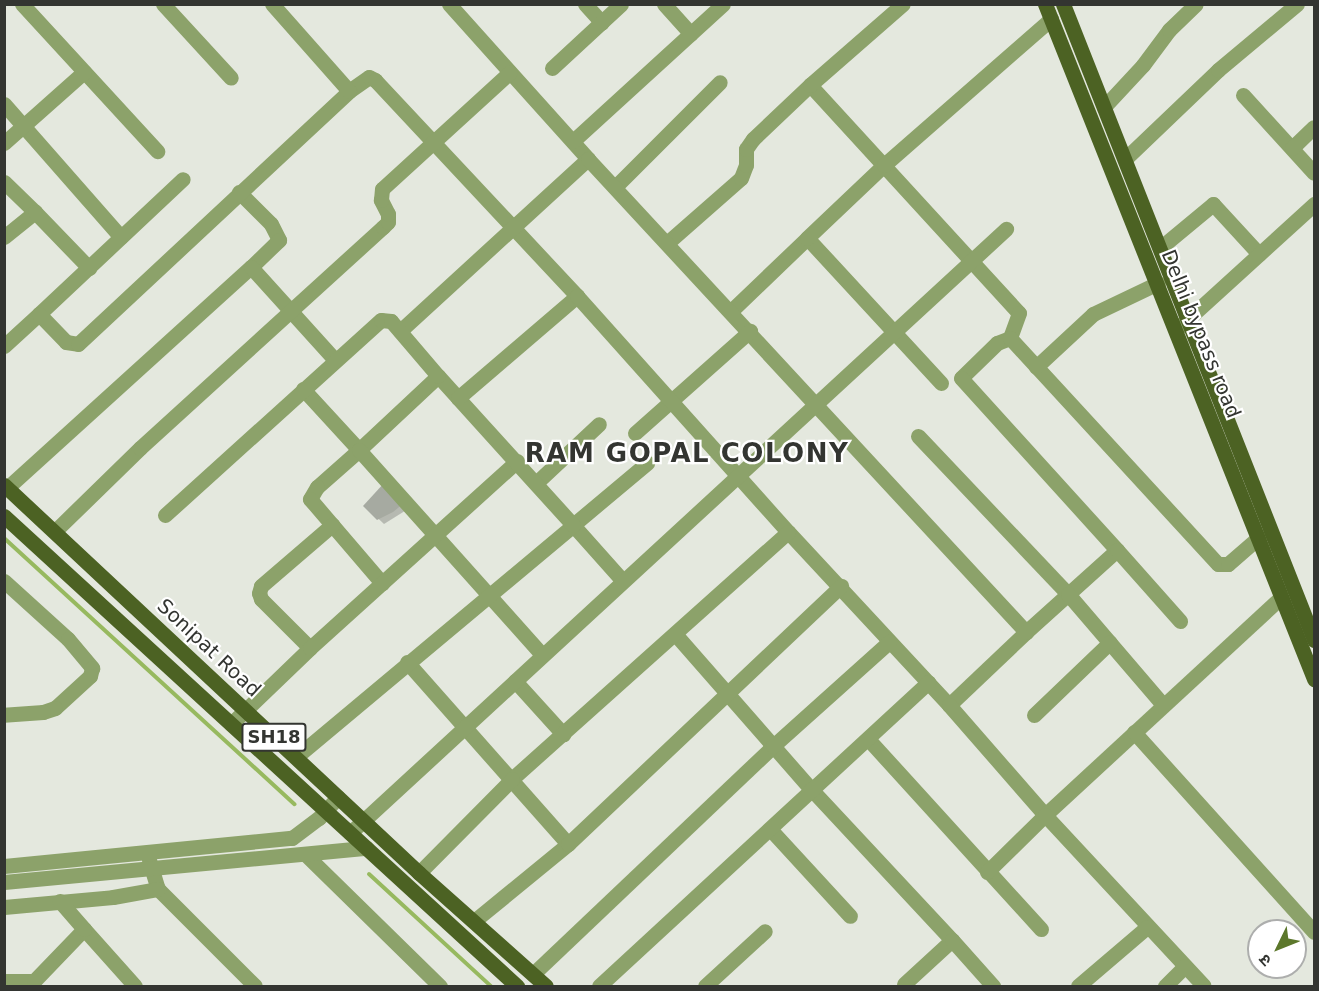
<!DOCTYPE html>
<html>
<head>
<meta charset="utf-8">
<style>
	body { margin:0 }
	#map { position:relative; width:1319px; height:991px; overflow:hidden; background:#e4e8de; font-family:"DejaVu Sans","Noto Sans Devanagari",sans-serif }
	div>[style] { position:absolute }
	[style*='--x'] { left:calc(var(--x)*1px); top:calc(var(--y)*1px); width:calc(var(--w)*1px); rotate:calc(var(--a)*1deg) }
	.shadow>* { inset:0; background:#0003 }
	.stream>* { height:4px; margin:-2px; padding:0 2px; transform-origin:2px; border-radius:2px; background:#97b95f }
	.building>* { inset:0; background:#a6aaa1 }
	.minor>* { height:15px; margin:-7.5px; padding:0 7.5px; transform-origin:7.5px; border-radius:7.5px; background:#8ca26a }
	.major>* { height:15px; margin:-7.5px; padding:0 7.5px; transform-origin:7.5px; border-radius:7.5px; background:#4c6223 }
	span { translate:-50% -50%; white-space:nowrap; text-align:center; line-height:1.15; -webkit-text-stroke:4.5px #fff; paint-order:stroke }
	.shield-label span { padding:2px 4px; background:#fff; border:2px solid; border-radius:4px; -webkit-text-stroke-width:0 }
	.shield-label { font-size:18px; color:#333531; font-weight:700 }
	.street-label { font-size:20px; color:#333531 }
	.district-label { font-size:26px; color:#333531; font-weight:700; letter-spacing:1.5px }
	.frame { position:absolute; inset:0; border:6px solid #333531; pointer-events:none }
	.north { position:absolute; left:1247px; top:919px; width:60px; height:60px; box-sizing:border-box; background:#fff; border:2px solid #adaead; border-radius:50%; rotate:227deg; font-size:16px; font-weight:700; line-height:24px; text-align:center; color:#333531 }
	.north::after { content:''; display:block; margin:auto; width:21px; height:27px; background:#5c772b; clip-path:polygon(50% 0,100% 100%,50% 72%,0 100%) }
</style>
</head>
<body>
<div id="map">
	<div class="shadow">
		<i style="clip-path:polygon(391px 489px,408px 509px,384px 524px,365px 506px)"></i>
	</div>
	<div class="stream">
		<i style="--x:4;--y:538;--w:394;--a:42.5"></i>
		<i style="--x:369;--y:874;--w:166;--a:42.6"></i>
	</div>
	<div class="building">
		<i style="clip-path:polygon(385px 482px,404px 503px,393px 512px,377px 520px,363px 506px)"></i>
	</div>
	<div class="minor">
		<i style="--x:22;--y:4;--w:200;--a:47.4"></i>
		<i style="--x:163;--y:4;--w:100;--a:47.4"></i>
		<i style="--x:449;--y:4;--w:208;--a:48.1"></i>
		<i style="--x:585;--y:4;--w:25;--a:48"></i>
		<i style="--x:664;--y:4;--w:40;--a:48"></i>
		<i style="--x:552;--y:68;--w:94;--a:-42.8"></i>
		<i style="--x:810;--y:85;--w:309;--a:47.5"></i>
		<i style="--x:1019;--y:313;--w:27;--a:110"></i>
		<i style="--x:349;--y:91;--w:24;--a:-35"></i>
		<i style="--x:369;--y:77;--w:7;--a:27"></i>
		<i style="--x:375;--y:80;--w:296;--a:46.9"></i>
		<i style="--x:1243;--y:95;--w:105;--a:47.7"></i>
		<i style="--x:4;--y:104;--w:177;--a:48.7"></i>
		<i style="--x:1104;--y:107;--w:57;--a:-47.1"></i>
		<i style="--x:1143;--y:65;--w:44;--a:-53.4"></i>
		<i style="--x:1169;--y:30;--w:37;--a:-44"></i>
		<i style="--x:573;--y:141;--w:203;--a:-42.4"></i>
		<i style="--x:4;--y:143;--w:107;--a:-41.6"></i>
		<i style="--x:1292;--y:148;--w:30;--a:-44"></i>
		<i style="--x:1125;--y:159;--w:129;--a:-43.7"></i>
		<i style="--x:1218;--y:70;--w:103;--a:-39.9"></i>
		<i style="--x:4;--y:182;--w:43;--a:44.1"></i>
		<i style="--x:615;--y:187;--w:148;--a:-45"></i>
		<i style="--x:239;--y:192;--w:45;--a:45"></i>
		<i style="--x:271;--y:224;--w:18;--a:63"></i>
		<i style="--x:279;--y:240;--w:39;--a:136"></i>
		<i style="--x:4;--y:237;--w:40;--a:-39"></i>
		<i style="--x:35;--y:212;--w:78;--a:46"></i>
		<i style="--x:667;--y:243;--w:98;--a:-41.3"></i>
		<i style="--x:741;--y:178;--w:14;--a:-69"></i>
		<i style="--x:746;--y:165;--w:16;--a:-90"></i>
		<i style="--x:746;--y:149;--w:12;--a:-55"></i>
		<i style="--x:753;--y:139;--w:79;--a:-43.5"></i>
		<i style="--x:810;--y:85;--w:123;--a:-41.1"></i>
		<i style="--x:1160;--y:248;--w:69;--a:-39.7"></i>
		<i style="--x:1213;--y:204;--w:68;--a:47.4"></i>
		<i style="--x:731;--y:311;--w:105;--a:-43.8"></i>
		<i style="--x:39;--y:314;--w:197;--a:-43.2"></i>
		<i style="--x:1179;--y:327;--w:183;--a:-42.3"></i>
		<i style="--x:400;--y:331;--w:255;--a:-42.5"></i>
		<i style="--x:588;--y:159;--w:645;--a:47.2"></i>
		<i style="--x:1026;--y:632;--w:106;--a:136.5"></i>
		<i style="--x:949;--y:705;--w:236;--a:-132.9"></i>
		<i style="--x:1010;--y:338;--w:14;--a:159"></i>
		<i style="--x:997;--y:343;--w:50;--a:135.8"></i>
		<i style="--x:961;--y:378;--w:232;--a:47.8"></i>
		<i style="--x:1117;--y:550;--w:122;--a:138"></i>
		<i style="--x:1010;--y:338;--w:307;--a:47.4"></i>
		<i style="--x:1218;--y:564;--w:10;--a:0"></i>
		<i style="--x:1228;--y:564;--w:41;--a:-41.1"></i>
		<i style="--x:4;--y:346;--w:47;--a:-42.4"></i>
		<i style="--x:39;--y:314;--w:39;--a:46"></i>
		<i style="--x:66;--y:342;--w:12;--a:9"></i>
		<i style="--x:78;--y:344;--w:371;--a:-43"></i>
		<i style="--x:349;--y:91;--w:116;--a:-131.5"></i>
		<i style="--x:1036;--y:367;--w:78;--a:-42.9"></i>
		<i style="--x:1093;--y:314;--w:72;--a:-25.5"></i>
		<i style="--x:941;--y:383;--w:197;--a:-132.7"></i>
		<i style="--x:807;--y:238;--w:106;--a:-43.5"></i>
		<i style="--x:884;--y:165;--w:222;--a:-41.2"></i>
		<i style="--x:303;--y:389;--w:83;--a:47.4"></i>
		<i style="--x:359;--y:450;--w:56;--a:138.6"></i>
		<i style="--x:317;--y:487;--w:14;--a:120"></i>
		<i style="--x:310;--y:499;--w:111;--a:49.4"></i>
		<i style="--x:458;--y:398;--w:30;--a:-132"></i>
		<i style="--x:438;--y:376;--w:108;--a:136.9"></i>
		<i style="--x:359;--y:450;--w:275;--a:48.2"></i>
		<i style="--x:635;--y:433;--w:154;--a:-41.6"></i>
		<i style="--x:918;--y:436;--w:218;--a:46.5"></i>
		<i style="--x:1068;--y:594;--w:146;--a:49.4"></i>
		<i style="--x:536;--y:483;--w:86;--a:-43.1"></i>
		<i style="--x:7;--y:488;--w:329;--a:-42.2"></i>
		<i style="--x:251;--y:267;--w:125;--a:47.9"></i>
		<i style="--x:165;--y:515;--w:291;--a:-42.1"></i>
		<i style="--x:381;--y:320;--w:10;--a:6"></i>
		<i style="--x:391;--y:321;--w:72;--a:49.5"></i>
		<i style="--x:55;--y:531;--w:119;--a:-44.3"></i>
		<i style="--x:140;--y:448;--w:328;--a:-42.3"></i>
		<i style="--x:383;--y:227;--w:7;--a:-45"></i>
		<i style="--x:388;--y:222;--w:8;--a:-90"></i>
		<i style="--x:388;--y:214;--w:16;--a:-117"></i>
		<i style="--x:381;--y:200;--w:11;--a:-85"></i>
		<i style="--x:382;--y:189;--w:173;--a:-42.4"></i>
		<i style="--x:1117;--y:550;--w:95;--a:48.4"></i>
		<i style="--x:622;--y:580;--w:74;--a:-131.7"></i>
		<i style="--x:573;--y:525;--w:97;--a:-40"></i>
		<i style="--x:4;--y:581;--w:86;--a:42.2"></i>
		<i style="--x:68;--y:639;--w:38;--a:50"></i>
		<i style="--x:92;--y:668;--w:8;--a:104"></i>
		<i style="--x:90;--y:676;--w:47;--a:137.6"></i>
		<i style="--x:55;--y:708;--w:13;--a:162"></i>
		<i style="--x:43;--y:712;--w:39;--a:176"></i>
		<i style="--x:676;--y:635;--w:205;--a:48.8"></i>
		<i style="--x:811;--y:789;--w:207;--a:47"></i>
		<i style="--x:952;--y:940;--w:65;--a:137.5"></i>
		<i style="--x:310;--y:648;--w:69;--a:-135"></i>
		<i style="--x:261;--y:599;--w:6;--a:-108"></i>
		<i style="--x:259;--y:593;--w:7;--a:-74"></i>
		<i style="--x:261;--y:586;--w:94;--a:-40.7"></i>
		<i style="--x:407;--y:662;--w:243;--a:48.5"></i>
		<i style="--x:515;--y:681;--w:72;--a:47.8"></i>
		<i style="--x:949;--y:705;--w:146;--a:48.9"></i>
		<i style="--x:1045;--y:815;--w:321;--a:-42.7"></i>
		<i style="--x:1034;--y:715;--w:105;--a:-43.8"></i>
		<i style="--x:231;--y:724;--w:110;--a:-43.9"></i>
		<i style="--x:310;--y:648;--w:279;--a:-42.1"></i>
		<i style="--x:1134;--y:732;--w:269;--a:48"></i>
		<i style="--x:868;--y:739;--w:257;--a:47.7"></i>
		<i style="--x:296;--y:757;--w:361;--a:-39.9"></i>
		<i style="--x:573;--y:525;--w:171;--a:-132.2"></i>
		<i style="--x:458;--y:398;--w:157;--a:-40.6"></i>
		<i style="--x:577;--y:296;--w:317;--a:48.2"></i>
		<i style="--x:788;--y:532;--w:370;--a:138.2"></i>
		<i style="--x:512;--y:779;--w:132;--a:134.7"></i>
		<i style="--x:770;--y:829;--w:118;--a:47.4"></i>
		<i style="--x:350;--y:833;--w:892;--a:-42.64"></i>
		<i style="--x:305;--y:854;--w:189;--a:44.4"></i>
		<i style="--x:149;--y:860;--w:30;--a:73"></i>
		<i style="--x:158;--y:889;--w:137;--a:45"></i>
		<i style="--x:4;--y:866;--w:289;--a:-5.6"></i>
		<i style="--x:292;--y:838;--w:34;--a:-37"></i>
		<i style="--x:319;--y:818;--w:28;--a:-48"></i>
		<i style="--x:987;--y:872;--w:81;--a:-44.5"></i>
		<i style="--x:1045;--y:815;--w:233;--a:47.1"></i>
		<i style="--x:4;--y:882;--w:364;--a:-5.4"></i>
		<i style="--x:4;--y:907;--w:109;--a:-5.2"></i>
		<i style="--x:113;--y:897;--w:46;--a:-10.1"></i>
		<i style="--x:474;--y:921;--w:122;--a:-39.3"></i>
		<i style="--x:568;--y:844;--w:376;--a:-43.4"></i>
		<i style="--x:84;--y:929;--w:76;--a:48.2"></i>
		<i style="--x:952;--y:940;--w:62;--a:48.3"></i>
		<i style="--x:533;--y:974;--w:331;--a:-43.5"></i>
		<i style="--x:773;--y:746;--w:156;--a:-41.9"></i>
		<i style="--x:4;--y:981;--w:30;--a:0"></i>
		<i style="--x:34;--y:981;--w:72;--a:-46.1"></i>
		<i style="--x:84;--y:929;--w:37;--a:-131"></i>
		<i style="--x:599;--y:986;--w:448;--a:-42.7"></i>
		<i style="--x:705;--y:986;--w:81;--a:-42.5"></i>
		<i style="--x:1078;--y:986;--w:91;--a:-40.5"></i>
		<i style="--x:1165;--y:986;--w:28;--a:-45"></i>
	</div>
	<div class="major">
		<i style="--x:1045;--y:4;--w:727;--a:68.27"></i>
		<i style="--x:1063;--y:4;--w:684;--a:68.46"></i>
		<i style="--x:4;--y:485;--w:568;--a:43.07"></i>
		<i style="--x:419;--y:873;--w:170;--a:41.7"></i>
		<i style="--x:4;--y:516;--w:696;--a:42.5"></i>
	</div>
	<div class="shield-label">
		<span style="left:274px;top:737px">SH18</span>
	</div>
	<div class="street-label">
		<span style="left:1201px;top:334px;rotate:68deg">Delhi bypass road</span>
		<span style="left:209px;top:648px;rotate:43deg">Sonipat Road</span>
	</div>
	<div class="district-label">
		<span style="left:687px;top:454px">RAM GOPAL COLONY</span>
	</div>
	<div class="frame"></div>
	<div class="north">उ</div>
</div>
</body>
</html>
